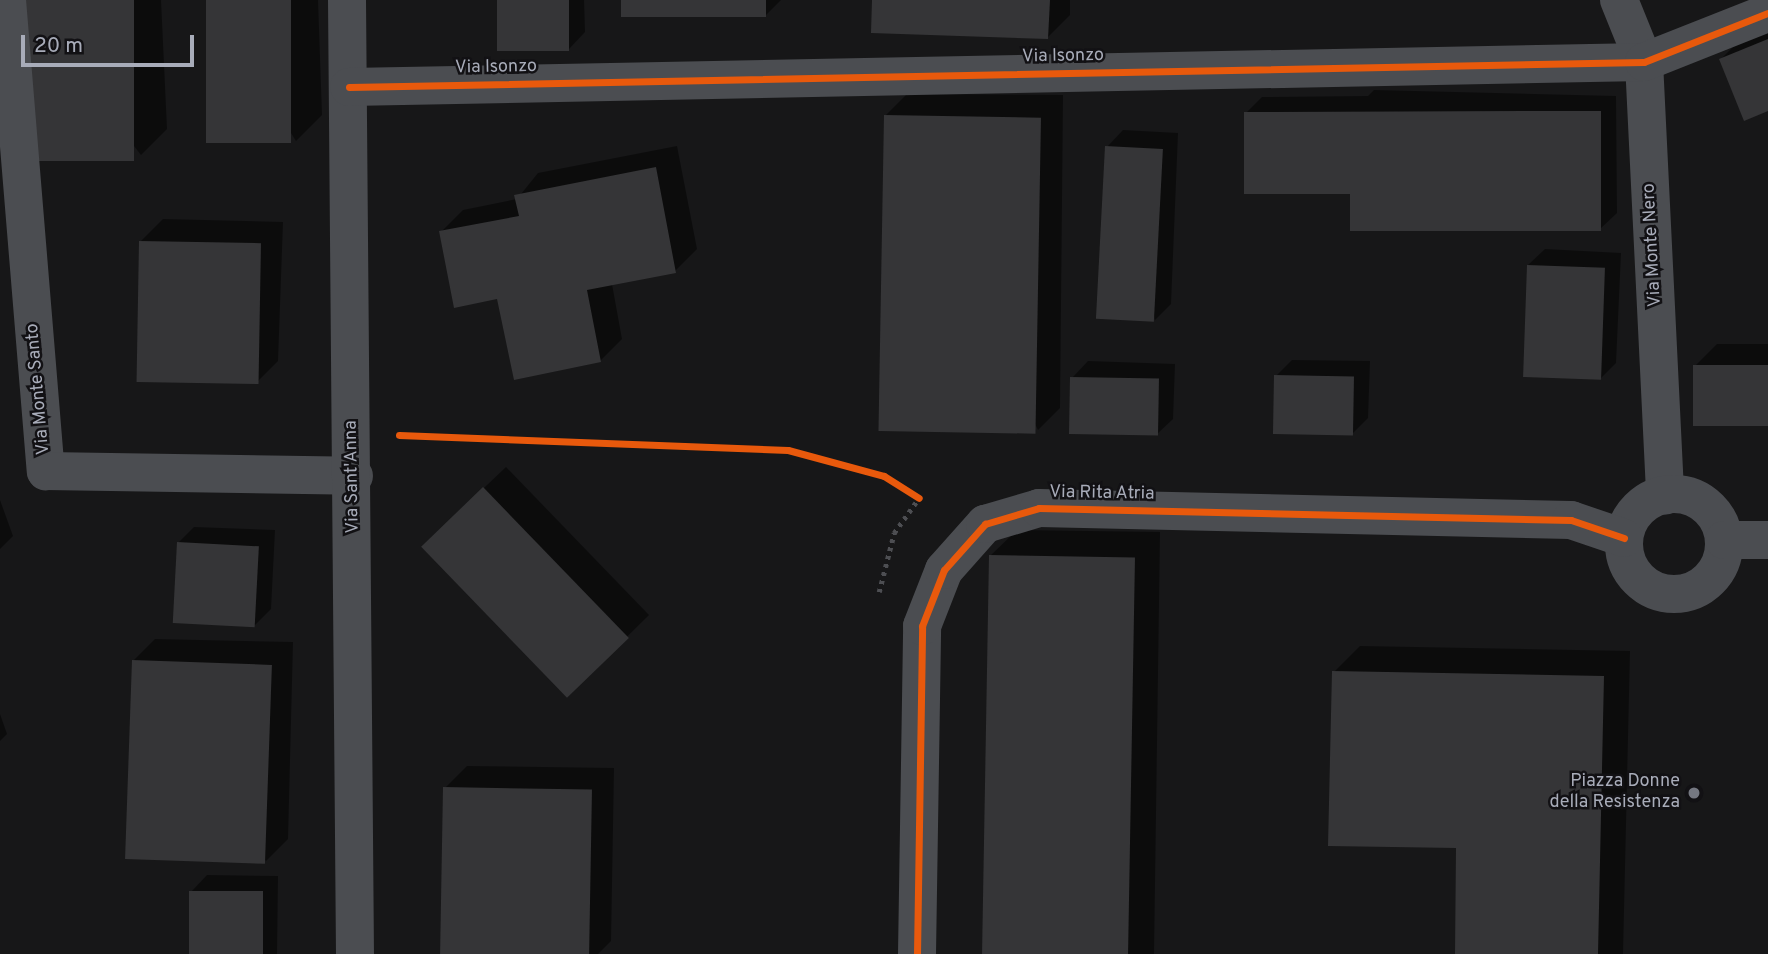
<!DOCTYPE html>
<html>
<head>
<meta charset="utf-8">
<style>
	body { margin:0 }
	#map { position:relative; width:1768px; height:954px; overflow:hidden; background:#171718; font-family:Overpass,sans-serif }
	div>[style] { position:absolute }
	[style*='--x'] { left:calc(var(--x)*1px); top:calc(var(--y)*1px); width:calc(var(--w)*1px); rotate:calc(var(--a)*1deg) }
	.shadow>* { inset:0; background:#0007 }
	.building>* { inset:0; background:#353537; transform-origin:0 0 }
	.path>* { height:4.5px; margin-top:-2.25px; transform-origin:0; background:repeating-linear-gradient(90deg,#4d4e52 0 3.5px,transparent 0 8.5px) }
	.minor>* { height:38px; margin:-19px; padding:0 19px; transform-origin:19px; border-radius:19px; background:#4b4d51 }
	.minor>.ring { margin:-19px; padding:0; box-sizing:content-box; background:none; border:38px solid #4b4d51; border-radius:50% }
	.cycleway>* { height:7px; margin:-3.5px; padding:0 3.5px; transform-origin:3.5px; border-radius:3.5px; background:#e8590c }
	.dots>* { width:19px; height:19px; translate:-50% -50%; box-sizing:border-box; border:4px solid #121114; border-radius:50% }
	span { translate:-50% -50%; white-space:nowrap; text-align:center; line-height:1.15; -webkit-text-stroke:5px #121114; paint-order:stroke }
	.street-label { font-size:18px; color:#a8acb9 }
	.poi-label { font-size:18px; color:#a8acb9 }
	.right { translate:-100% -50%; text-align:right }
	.scale { position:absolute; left:21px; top:35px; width:173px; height:32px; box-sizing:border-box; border:4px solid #a8acb9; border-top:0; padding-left:9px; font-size:21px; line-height:24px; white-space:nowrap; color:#a8acb9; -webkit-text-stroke:5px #121114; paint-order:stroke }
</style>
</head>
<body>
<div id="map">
	<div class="shadow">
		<i style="clip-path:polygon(21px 0,161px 0,167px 129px,141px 155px)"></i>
		<i style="clip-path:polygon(208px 0,318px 0,322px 115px,296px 141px)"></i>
		<i style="clip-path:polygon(498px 0,584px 0,585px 32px,569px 49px)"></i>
		<i style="clip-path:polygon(623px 0,781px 0,765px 16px)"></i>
		<i style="clip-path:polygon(873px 0,1070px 0,1070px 15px,1048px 37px)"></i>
		<i style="clip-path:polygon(1768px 31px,1768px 109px,1721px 59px,1737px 43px)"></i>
		<i style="clip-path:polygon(1374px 90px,1616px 96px,1617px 213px,1600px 229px,1352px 189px,1246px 113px,1262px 97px,1368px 96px)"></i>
		<i style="clip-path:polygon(907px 94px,1063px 95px,1060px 408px,1038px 430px,885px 116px)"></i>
		<i style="clip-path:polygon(1123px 130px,1178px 133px,1171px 304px,1155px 320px,1107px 147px)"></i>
		<i style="clip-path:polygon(677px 146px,697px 249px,675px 271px,612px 284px,622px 339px,600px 361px,499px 297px,441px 232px,463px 210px,517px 199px,538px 173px)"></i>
		<i style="clip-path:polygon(163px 219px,283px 222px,278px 361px,256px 383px,141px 241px)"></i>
		<i style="clip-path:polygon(1545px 249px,1621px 253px,1616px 363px,1600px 379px,1528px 265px)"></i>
		<i style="clip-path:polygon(1717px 344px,1768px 344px,1768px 424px,1695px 366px)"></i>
		<i style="clip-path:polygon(1292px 360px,1370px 361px,1368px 418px,1352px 434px,1276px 376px)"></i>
		<i style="clip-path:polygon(1088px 361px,1175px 364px,1173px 419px,1156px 435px,1072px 378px)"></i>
		<i style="clip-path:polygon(506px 467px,649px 615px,568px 695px,445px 525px)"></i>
		<i style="clip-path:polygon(0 500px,13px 536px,0 549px)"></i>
		<i style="clip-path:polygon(194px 527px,275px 530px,271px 609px,255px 625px,178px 543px)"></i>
		<i style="clip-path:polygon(1017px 530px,1160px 532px,1154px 954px,985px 954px,990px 556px)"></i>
		<i style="clip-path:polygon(155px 639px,293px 642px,288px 839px,266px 861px,133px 661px)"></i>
		<i style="clip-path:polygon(1360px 646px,1630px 651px,1623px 954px,1457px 954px,1458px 846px,1334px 672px)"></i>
		<i style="clip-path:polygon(0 714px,7px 734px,0 741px)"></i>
		<i style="clip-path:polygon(467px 766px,614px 768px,611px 941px,598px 954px,442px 954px,445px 788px)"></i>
		<i style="clip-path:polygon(207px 875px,278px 876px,277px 954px,191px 954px,191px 892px)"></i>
	</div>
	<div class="building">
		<i style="left:19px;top:0;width:115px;height:161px"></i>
		<i style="left:206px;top:0;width:85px;height:143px"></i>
		<i style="left:497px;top:0;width:72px;height:51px"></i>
		<i style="left:621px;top:0;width:145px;height:17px"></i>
		<i style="clip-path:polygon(872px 0,1050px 0,1048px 39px,871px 33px)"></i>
		<i style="clip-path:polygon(1768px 39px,1768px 111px,1744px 121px,1719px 59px)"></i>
		<i style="clip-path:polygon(1524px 111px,1601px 111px,1601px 231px,1350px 231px,1350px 194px,1244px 194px,1244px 112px)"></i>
		<i style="left:884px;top:115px;width:157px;height:316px;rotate:1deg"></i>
		<i style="left:1105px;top:146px;width:58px;height:173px;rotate:3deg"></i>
		<i style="clip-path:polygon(656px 167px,676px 273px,587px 290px,601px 362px,514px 380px,497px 299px,454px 308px,439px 231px,519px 216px,514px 195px)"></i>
		<i style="left:139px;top:241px;width:122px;height:141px;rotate:1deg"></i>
		<i style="left:1527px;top:265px;width:78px;height:112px;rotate:2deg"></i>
		<i style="left:1693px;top:365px;width:75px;height:61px"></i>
		<i style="left:1274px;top:375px;width:80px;height:59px;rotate:1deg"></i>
		<i style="left:1070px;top:377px;width:89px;height:57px;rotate:1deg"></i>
		<i style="left:483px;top:487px;width:210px;height:86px;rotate:46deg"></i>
		<i style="left:177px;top:542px;width:82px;height:81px;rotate:3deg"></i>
		<i style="left:989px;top:555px;width:146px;height:399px;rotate:1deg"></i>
		<i style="left:132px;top:660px;width:140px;height:199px;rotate:2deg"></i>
		<i style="clip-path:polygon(1332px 671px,1604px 676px,1598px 954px,1455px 954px,1456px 848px,1328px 846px)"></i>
		<i style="left:443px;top:787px;width:149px;height:167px;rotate:1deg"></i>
		<i style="left:189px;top:891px;width:74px;height:63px"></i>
	</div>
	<div class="path">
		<i style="--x:879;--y:592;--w:61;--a:-75.7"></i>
		<i style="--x:894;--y:533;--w:43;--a:-54.5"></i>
	</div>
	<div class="minor">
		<i style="--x:7;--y:0;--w:473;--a:85.3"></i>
		<i style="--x:46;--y:471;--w:308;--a:0.9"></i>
		<i style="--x:347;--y:0;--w:954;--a:89.52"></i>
		<i style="--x:1619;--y:0;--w:67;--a:68"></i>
		<i style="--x:1644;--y:62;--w:434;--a:87.2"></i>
		<i style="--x:349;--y:87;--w:1295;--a:-1.11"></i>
		<i style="--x:1644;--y:62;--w:133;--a:-21.6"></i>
		<i class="ring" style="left:1624px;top:494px;width:62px;height:62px"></i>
		<i style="--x:1724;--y:540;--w:44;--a:0"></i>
		<i style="--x:917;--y:954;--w:328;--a:-89.1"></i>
		<i style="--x:922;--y:626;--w:60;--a:-68.6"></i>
		<i style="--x:944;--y:570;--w:62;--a:-48.3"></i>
		<i style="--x:985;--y:524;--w:56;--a:-16.5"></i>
		<i style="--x:1039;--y:508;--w:532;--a:1.29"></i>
		<i style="--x:1571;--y:520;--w:56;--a:18.8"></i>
	</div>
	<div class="cycleway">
		<i style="--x:349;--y:87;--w:1295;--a:-1.11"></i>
		<i style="--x:1644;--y:62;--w:133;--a:-21.6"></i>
		<i style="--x:399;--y:435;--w:389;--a:2.2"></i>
		<i style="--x:788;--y:450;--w:99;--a:15.2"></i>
		<i style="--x:884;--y:476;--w:41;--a:32.2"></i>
		<i style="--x:917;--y:954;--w:328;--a:-89.1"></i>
		<i style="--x:922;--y:626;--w:60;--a:-68.6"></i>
		<i style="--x:944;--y:570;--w:62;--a:-48.3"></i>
		<i style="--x:985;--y:524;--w:56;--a:-16.5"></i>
		<i style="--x:1039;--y:508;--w:532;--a:1.29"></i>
		<i style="--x:1571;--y:520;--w:56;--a:18.8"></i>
	</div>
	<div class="dots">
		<i style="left:1694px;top:793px;background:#757881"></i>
	</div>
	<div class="street-label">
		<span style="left:1063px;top:57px;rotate:-1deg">Via Isonzo</span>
		<span style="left:496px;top:68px;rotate:-1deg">Via Isonzo</span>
		<span style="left:1653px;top:245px;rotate:-93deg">Via Monte Nero</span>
		<span style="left:39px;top:389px;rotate:-95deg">Via Monte Santo</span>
		<span style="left:353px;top:477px;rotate:-91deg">Via Sant'Anna</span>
		<span style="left:1102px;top:494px;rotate:1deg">Via Rita Atria</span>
	</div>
	<div class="poi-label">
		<span class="right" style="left:1680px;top:793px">Piazza Donne<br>della Resistenza</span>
	</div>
	<div class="scale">20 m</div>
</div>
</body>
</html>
